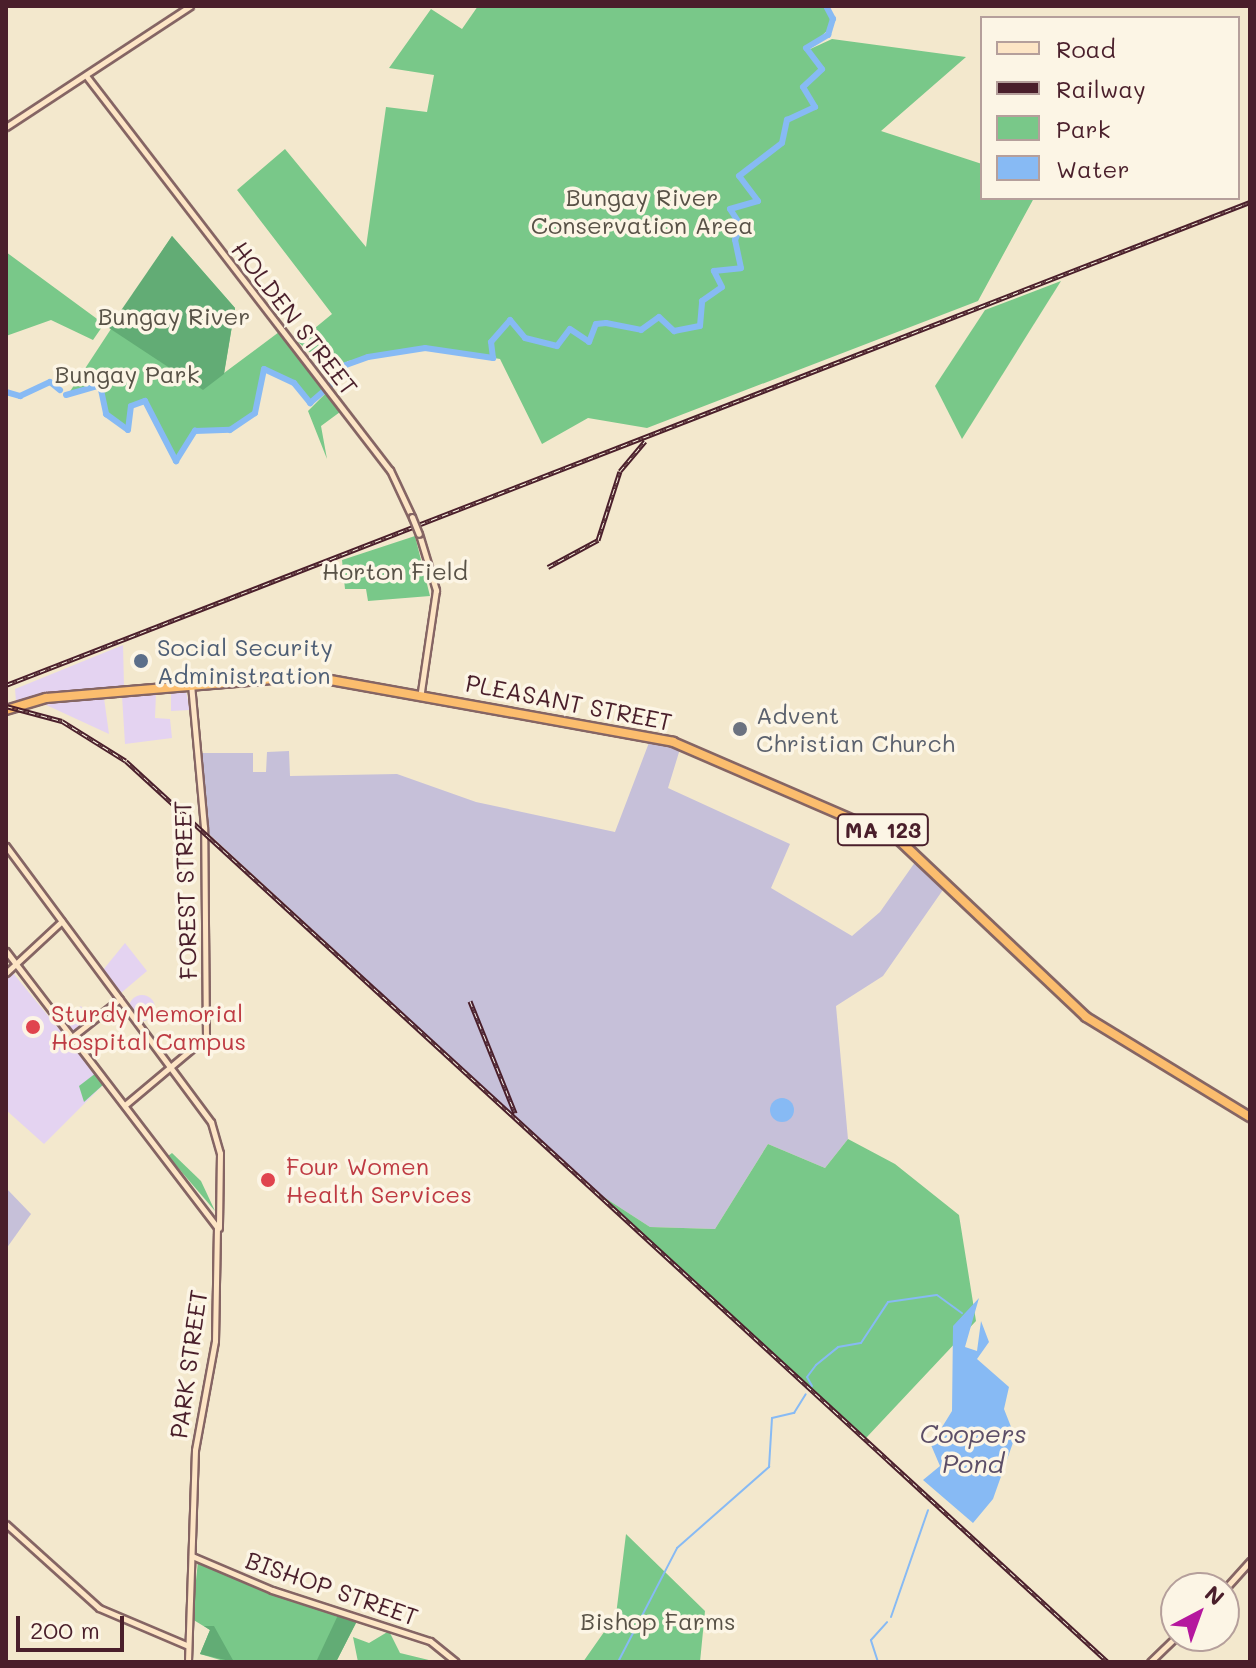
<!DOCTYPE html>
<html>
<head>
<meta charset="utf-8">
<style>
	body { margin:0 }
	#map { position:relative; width:1256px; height:1668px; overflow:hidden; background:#f3e8cd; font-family:Mali,sans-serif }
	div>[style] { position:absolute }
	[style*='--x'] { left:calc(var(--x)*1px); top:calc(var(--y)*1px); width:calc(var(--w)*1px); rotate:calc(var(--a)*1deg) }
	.built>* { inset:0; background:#e4d3f1 }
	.round { border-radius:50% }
	.industrial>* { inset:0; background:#c6c0d9 }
	.green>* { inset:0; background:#79c889 }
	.forest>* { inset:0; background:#62ac75 }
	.water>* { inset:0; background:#87baf4 }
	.stream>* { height:2px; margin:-1px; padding:0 1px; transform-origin:1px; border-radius:1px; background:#87baf4 }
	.river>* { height:6px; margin:-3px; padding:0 3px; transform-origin:3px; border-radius:3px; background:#87baf4 }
	.roads { filter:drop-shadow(2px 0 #856564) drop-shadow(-2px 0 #856564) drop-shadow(0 2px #856564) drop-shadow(0 -2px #856564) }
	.secondary>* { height:5px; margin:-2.5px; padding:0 2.5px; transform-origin:2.5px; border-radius:2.5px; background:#fde5c5 }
	.highway>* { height:8px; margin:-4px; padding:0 4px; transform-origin:4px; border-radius:4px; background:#fbbd6e }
	.rail>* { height:5px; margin-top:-2.5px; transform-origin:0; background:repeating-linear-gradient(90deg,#fcf5e5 0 6px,#4a1f2b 0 12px); box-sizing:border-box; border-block:2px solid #4a1f2b }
	.bridges { filter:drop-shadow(2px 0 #856564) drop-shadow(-2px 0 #856564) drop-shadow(0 2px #856564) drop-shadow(0 -2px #856564) }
	.secondary-bridge>* { height:5px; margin:-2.5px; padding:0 2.5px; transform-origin:2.5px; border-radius:2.5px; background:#fde5c5 }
	.dots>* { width:22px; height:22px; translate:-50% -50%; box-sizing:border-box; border:4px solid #fcf5e5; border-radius:50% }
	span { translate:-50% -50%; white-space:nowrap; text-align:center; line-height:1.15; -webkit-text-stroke:7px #fcf5e5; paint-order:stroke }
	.shield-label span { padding:2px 6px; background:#fcf5e5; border:2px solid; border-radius:6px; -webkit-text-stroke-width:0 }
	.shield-label { font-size:22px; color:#4a1f2b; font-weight:700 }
	.park-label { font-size:24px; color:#585247 }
	.street-label { font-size:24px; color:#4a1f2b }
	.service-label { font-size:24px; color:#4e5e75 }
	.left { translate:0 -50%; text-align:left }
	.worship-label { font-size:24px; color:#5b616d }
	.health-label { font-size:24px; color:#be3a42 }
	.water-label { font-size:26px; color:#5c4e67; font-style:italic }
	.frame { position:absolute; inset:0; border:8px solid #4a1f2b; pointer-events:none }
	.legend { position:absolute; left:980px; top:16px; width:260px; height:184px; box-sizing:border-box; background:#fcf5e5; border:2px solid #b59f9b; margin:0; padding:10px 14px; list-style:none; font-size:24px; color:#4a1f2b }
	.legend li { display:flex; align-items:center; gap:16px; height:40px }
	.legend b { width:40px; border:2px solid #b59f9b }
	.north { position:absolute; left:1160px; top:1572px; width:80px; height:80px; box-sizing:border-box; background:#fcf5e5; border:2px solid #b59f9b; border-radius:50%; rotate:41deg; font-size:22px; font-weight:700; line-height:32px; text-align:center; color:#4a1f2b }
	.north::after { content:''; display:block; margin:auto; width:28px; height:36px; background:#b5179e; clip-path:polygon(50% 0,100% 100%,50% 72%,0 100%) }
	.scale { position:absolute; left:16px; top:1616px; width:108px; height:36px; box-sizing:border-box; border:4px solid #4a1f2b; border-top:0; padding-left:10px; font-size:24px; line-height:28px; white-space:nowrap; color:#4a1f2b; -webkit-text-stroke:6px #fcf5e5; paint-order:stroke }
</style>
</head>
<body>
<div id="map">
	<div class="built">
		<i style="clip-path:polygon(123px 645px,124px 686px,16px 701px,15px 689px)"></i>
		<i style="clip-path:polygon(171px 691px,186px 692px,190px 710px,171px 711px)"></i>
		<i style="clip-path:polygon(156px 693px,155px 718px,170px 719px,172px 738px,125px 744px,122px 696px)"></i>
		<i style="clip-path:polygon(104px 698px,109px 734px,44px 704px,57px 702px)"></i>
		<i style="clip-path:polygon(125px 943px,147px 971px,121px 993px,103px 970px)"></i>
		<i style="clip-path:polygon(13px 973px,104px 1084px,44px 1144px,6px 1110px,6px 980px)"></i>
		<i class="round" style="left:129px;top:995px;width:26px;height:26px"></i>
		<i style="clip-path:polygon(81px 1006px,90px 1020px,73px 1031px,63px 1020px)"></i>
	</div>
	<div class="industrial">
		<i style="clip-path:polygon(650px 740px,680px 749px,668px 788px,790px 844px,771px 888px,852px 936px,880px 912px,918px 858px,947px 884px,883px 976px,836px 1006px,848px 1139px,825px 1168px,768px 1144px,715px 1229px,650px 1227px,599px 1194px,209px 834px,201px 753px,253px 753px,253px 772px,266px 772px,267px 752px,289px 751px,290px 776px,397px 774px,476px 802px,615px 832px)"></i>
		<i style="clip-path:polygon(6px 1188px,31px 1214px,6px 1249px)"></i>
	</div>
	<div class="green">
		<i style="clip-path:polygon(478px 6px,826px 6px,833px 25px,806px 51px,832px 39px,966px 57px,881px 131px,982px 164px,982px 198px,1034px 198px,978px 301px,647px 428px,588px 418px,542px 444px,500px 359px,432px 347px,348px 361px,332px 372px,298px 342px,332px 314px,237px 190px,285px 149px,366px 247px,386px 107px,427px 112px,434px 75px,389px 68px,431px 9px,462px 29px)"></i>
		<i style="clip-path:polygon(172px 236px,235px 308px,224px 373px,279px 332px,324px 391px,310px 403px,294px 383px,264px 369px,255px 413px,230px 430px,195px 431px,176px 461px,145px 401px,131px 406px,128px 430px,106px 414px,100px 385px,67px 396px)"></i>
		<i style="clip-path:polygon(6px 252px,104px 324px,93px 340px,51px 320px,6px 336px)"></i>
		<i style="clip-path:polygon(1061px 281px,962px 439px,935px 386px,985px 310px)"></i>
		<i style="clip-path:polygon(326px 393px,340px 412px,321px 426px,327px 459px,308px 411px)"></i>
		<i style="clip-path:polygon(415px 536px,430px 596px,368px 601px,366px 589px,345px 589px,342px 560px)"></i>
		<i style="clip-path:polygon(96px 1073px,104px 1084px,84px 1102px,79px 1086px)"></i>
		<i style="clip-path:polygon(848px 1139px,895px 1164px,959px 1215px,976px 1321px,866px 1438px,599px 1194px,650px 1227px,715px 1229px,768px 1144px,825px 1168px)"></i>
		<i style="clip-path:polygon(172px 1153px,201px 1181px,215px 1211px,168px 1156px)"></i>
		<i style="clip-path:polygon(626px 1534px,705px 1611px,700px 1662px,583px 1662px,616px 1615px)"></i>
		<i style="clip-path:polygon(198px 1561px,282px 1598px,358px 1619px,336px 1662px,227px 1662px,200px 1654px,210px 1630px,192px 1619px)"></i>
		<i style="clip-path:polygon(389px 1631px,400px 1653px,437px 1662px,358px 1662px,353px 1637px,369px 1643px)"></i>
	</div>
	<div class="forest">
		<i style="clip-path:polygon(172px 236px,235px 308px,224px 374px,203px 390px,109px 328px)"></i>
		<i style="clip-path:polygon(339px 1613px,358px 1619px,336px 1662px,316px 1662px)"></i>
		<i style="clip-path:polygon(204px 1626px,214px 1626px,234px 1662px,200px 1654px,210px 1630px)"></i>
	</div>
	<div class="water">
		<i class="round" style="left:770px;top:1098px;width:24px;height:24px"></i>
		<i style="clip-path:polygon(979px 1298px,965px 1347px,977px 1351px,981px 1321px,989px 1342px,977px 1359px,1009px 1387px,1004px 1409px,1015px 1437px,993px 1499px,973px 1523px,923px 1480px,940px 1466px,931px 1445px,952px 1411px,953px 1326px)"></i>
	</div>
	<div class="stream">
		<i style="--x:812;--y:1386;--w:10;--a:-119"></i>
		<i style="--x:807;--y:1377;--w:15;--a:-53"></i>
		<i style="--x:816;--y:1365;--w:28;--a:-39"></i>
		<i style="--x:838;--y:1347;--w:23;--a:-10"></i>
		<i style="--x:861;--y:1343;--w:49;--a:-56.6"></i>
		<i style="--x:888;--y:1302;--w:49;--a:-8.1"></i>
		<i style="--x:937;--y:1295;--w:31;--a:36"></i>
		<i style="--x:891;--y:1617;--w:113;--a:-70.9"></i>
		<i style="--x:618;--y:1662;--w:128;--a:-62.6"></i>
		<i style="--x:677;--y:1548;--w:123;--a:-41.4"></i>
		<i style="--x:769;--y:1467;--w:49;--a:-86.5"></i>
		<i style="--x:772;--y:1418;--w:23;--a:-13"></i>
		<i style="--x:794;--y:1413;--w:22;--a:-58"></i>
		<i style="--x:878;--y:1662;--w:23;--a:-108"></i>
		<i style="--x:871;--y:1640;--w:24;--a:-48"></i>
	</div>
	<div class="river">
		<i style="--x:331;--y:385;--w:25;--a:-53"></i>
		<i style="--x:346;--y:365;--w:23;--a:-20"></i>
		<i style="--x:368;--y:357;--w:58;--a:-9"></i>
		<i style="--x:425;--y:348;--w:69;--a:8.4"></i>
		<i style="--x:493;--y:358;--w:16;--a:-97"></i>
		<i style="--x:491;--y:342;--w:29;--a:-49"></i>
		<i style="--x:510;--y:320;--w:23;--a:50"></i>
		<i style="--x:525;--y:338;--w:33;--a:14"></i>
		<i style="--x:557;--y:346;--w:21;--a:-53"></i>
		<i style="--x:570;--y:329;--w:23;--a:34"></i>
		<i style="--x:589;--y:342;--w:19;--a:-69"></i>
		<i style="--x:596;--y:324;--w:10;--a:-6"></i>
		<i style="--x:606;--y:323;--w:36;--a:11"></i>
		<i style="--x:641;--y:330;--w:22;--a:-36"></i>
		<i style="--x:659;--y:317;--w:21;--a:43"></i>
		<i style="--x:674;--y:331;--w:26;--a:-11"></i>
		<i style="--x:700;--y:326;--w:25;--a:-85"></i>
		<i style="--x:702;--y:301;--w:24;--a:-35"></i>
		<i style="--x:722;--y:287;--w:18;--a:-117"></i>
		<i style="--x:714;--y:271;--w:27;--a:-6"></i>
		<i style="--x:741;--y:268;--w:29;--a:-102"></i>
		<i style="--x:735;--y:240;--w:15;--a:-67"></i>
		<i style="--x:741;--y:226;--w:20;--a:-123"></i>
		<i style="--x:730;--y:209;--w:29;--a:-16"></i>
		<i style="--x:758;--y:201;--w:31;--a:-127"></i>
		<i style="--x:739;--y:176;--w:54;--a:-37.5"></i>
		<i style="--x:782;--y:143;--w:24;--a:-78"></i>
		<i style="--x:787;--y:120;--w:31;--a:-25"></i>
		<i style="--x:815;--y:107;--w:23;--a:-121"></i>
		<i style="--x:803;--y:87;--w:26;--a:-43"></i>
		<i style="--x:822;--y:69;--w:26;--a:-127"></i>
		<i style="--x:806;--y:48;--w:26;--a:-31"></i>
		<i style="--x:828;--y:35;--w:17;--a:-73"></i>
		<i style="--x:833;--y:19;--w:15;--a:-118"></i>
		<i style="--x:6;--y:392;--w:15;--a:16"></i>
		<i style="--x:20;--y:396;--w:33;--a:-25"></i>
		<i style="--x:50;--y:382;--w:13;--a:39"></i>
		<i style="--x:66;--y:395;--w:35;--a:-16"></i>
		<i style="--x:100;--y:385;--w:30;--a:78"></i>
		<i style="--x:106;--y:414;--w:27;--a:36"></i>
		<i style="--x:128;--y:430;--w:24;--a:-83"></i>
		<i style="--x:131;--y:406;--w:15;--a:-20"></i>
		<i style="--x:145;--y:401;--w:68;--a:62.7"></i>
		<i style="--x:176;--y:461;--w:36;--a:-58"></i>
		<i style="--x:195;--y:431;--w:35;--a:-2"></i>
		<i style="--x:230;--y:430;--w:30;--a:-34"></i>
		<i style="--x:255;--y:413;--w:45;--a:-78.4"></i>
		<i style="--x:264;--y:369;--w:33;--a:25"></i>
		<i style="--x:294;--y:383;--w:26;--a:51"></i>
		<i style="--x:310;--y:403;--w:18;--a:-41"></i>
	</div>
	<div class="roads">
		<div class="secondary">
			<i style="--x:87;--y:77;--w:496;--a:52.4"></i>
			<i style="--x:390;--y:470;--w:52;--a:64.9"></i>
			<i style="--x:6;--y:127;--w:220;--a:-33.3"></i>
			<i style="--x:419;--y:534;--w:59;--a:73.1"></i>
			<i style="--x:436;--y:590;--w:103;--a:98.4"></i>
			<i style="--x:6;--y:846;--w:344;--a:53.4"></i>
			<i style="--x:211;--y:1122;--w:32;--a:74"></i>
			<i style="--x:220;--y:1153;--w:75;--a:90.8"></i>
			<i style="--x:6;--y:951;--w:347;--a:52.6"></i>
			<i style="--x:217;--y:1227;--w:114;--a:91"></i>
			<i style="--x:215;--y:1341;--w:111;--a:100.4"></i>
			<i style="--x:195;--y:1450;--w:212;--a:91.9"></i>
			<i style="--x:6;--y:973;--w:76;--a:-42.9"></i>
			<i style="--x:72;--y:1037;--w:61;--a:-38.4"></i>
			<i style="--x:125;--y:1105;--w:106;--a:-40"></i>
			<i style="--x:206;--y:1037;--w:210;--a:-90.5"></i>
			<i style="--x:204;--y:827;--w:143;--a:-95.2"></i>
			<i style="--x:6;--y:1524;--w:125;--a:42.1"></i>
			<i style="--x:99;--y:1608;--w:95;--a:23"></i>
			<i style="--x:192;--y:1556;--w:87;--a:23"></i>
			<i style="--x:272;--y:1590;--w:166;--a:17.9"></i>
			<i style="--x:430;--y:1641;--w:33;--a:39"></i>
			<i style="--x:1224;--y:1590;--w:39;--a:-48"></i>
			<i style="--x:1150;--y:1662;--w:37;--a:-44"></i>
		</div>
		<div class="highway">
			<i style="--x:6;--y:710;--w:42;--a:-16.7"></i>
			<i style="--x:46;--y:698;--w:263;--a:-4.8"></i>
			<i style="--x:308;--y:676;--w:371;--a:10.2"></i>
			<i style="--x:673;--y:742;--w:246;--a:23.4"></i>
			<i style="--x:899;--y:840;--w:257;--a:43.4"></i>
			<i style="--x:1086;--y:1017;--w:192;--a:31.4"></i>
		</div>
	</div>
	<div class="rail">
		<i style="--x:548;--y:567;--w:57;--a:-28.4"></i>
		<i style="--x:598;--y:540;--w:72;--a:-72.3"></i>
		<i style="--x:620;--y:471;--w:39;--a:-50"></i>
		<i style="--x:6;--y:685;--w:1334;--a:-21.22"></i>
		<i style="--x:6;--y:706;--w:58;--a:15"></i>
		<i style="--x:62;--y:721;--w:75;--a:32"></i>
		<i style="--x:126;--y:761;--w:1333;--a:42.54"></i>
		<i style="--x:470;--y:1001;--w:121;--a:68.1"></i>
	</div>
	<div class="bridges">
		<div class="secondary-bridge">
			<i style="--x:412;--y:517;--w:18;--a:68"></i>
		</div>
	</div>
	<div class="dots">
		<i style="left:141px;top:661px;background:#5c6f8a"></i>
		<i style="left:740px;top:729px;background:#6b7280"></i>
		<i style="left:33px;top:1027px;background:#e0444e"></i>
		<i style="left:268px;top:1180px;background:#e0444e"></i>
	</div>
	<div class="shield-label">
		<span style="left:883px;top:830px">MA 123</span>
	</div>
	<div class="park-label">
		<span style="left:642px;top:211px">Bungay River<br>Conservation Area</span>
		<span style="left:174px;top:316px">Bungay River</span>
		<span style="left:127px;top:374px">Bungay Park</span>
		<span style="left:395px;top:571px">Horton Field</span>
		<span style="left:658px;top:1621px">Bishop Farms</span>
	</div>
	<div class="street-label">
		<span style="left:295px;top:318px;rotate:52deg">HOLDEN STREET</span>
		<span style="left:569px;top:702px;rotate:11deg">PLEASANT STREET</span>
		<span style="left:185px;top:890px;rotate:-92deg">FOREST STREET</span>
		<span style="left:188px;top:1364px;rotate:-82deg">PARK STREET</span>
		<span style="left:332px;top:1588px;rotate:19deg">BISHOP STREET</span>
	</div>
	<div class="service-label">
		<span class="left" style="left:157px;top:661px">Social Security<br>Administration</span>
	</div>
	<div class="worship-label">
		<span class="left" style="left:756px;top:729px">Advent<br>Christian Church</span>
	</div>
	<div class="health-label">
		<span class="left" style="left:51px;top:1027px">Sturdy Memorial<br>Hospital Campus</span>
		<span class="left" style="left:286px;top:1180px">Four Women<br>Health Services</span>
	</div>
	<div class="water-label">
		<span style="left:973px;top:1449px">Coopers<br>Pond</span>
	</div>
	<div class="frame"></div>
	<ul class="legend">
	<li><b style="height:10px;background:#fde5c5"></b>Road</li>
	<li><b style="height:10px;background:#4a1f2b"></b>Railway</li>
	<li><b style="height:22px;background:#79c889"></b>Park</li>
	<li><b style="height:22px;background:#87baf4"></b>Water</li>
	</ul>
	<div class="north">N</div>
	<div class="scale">200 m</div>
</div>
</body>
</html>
